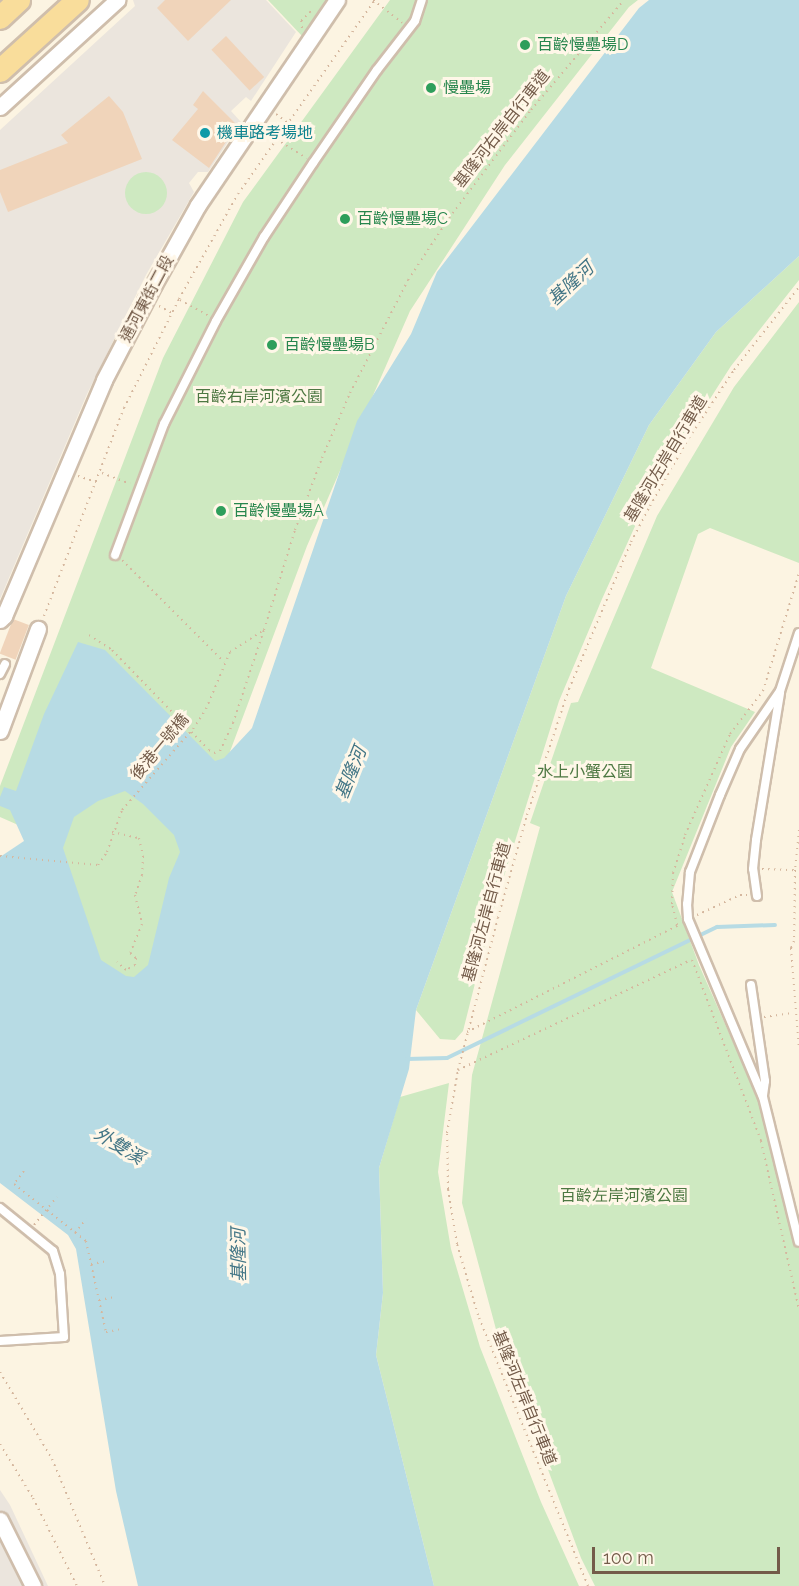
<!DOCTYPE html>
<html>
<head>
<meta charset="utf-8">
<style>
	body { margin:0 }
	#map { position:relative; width:799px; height:1586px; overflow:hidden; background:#fcf4e2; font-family:Raleway,"Noto Sans TC",sans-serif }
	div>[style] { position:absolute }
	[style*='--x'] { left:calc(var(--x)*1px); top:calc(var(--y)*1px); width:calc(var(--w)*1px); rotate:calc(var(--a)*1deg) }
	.industrial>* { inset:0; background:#ebe5dd }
	.green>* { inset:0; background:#cee9c1 }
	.round { border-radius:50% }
	.water>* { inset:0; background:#b7dbe4 }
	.stream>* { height:4px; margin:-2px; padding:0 2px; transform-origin:2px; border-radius:2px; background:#b7dbe4 }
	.building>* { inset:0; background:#f0d4ba; transform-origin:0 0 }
	.path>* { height:2px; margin-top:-1px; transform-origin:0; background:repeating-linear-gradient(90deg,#d5b79e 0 1.5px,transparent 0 6px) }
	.roads { filter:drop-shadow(2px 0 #cfbeac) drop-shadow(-2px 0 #cfbeac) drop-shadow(0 2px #cfbeac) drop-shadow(0 -2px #cfbeac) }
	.service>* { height:8px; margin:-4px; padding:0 4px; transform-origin:4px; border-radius:4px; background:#fff }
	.minor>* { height:15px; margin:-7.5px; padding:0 7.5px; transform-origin:7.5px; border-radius:7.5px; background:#fff }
	.primary>* { height:22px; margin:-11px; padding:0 11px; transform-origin:11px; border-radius:11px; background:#f9dd9b }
	.path-bridge>* { height:2px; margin-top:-1px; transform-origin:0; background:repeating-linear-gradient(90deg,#d5b79e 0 1.5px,transparent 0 6px) }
	.dots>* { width:16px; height:16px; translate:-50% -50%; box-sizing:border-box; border:3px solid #fff7e8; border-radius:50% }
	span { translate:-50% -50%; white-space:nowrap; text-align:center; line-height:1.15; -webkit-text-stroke:6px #fff7e8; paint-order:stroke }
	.leisure-label { font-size:16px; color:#27864d }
	.left { translate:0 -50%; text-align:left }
	.street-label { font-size:16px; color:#735b49 }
	.culture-label { font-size:16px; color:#0d838f }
	.park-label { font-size:16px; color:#4d7842 }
	.water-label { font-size:18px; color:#437686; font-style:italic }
	.scale { position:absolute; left:592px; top:1547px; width:188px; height:27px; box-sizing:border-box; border:3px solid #735b49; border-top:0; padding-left:8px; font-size:18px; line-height:21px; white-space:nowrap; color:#735b49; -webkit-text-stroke:4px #fff7e8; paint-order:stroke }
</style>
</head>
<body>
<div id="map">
	<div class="industrial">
		<i style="clip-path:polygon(133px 0,266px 0,296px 32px,251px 101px,246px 97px,231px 111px,241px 122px,208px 172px,198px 172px,189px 183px,194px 192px,146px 275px,87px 394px,0 599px,0 130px,135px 6px)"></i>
		<i style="clip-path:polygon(0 1490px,10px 1505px,48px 1586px,0 1586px)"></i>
	</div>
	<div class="green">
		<i style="clip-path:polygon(268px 0,327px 0,302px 36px)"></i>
		<i style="clip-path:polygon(390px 0,638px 0,629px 7px,505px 165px,410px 311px,307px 546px,144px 981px,118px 975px,93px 959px,34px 832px,0 817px,0 786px,163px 358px,243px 202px)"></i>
		<i class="round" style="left:125px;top:172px;width:42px;height:42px"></i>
		<i style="clip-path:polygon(799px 256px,799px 280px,731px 366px,651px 491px,602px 599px,559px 701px,494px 908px,463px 1031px,455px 1040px,440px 1039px,416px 1010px,566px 596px,649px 425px,716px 332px)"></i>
		<i style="clip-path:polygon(799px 302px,799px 563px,710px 528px,698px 534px,651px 668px,755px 712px,731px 747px,672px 892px,699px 965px,768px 1121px,799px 1242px,799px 1586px,595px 1586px,581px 1558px,497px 1333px,462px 1203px,472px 1075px,540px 827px,530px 823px,571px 703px,578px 702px,657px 516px,734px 387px)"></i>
		<i style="clip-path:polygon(449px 1083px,438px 1172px,451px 1249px,480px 1347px,541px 1502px,579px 1586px,434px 1586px,376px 1355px,383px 1293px,379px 1168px,400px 1097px)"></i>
	</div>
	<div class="water">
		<i style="clip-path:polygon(evenodd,649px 0,799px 0,799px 256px,716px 332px,649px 425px,566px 596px,416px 1010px,409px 1069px,379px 1168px,383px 1293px,376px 1355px,434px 1586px,138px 1586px,116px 1491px,76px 1249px,68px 1235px,0 1183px,0 857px,24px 841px,10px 810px,0 806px,0 797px,4px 787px,16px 791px,44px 714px,78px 642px,105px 650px,215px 761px,224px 758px,252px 728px,357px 421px,411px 334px,437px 272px,639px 8px,649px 0,125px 791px,143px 804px,174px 835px,180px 852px,169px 878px,148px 965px,134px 977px,126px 976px,101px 960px,63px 848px,74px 817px,98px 801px,125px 791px)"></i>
	</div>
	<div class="stream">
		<i style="--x:407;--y:1059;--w:40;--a:-1.4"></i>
		<i style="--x:447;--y:1058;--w:300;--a:-25.9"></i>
		<i style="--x:717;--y:927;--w:58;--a:-2"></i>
	</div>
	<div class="building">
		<i style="clip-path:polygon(165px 0,231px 0,188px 41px,157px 8px)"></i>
		<i style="left:226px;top:36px;width:56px;height:20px;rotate:47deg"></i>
		<i style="clip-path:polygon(203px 91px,237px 125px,209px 168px,172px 140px,198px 109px,193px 105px)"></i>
		<i style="clip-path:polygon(109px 96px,123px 112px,142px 159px,8px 212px,0 192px,0 170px,68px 143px,61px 135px)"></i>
		<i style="left:13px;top:619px;width:17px;height:37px;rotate:21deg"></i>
	</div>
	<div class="path">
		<i style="--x:373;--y:0;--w:37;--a:38"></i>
		<i style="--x:302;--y:28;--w:7;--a:-98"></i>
		<i style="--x:301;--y:21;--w:14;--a:-45"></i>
		<i style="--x:276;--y:114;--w:15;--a:37"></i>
		<i style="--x:276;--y:139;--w:36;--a:32"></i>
		<i style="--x:180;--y:300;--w:33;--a:29"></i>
		<i style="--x:159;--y:306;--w:15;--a:28"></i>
		<i style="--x:102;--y:473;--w:30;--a:21"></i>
		<i style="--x:78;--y:476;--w:20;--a:18"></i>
		<i style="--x:122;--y:560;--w:144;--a:45"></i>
		<i style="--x:44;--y:616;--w:223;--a:-69"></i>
		<i style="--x:124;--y:408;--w:122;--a:-63.2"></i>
		<i style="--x:179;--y:299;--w:120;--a:-60.7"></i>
		<i style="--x:238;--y:194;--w:237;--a:-54.8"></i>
		<i style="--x:89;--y:635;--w:27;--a:33"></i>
		<i style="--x:112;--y:650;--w:139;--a:45.9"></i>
		<i style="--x:209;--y:750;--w:6;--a:31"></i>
		<i style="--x:214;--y:753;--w:6;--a:-18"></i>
		<i style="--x:220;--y:751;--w:31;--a:-65"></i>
		<i style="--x:233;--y:723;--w:98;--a:-71.6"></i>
		<i style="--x:193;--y:729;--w:24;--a:-57"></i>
		<i style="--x:206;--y:709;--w:62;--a:-67.2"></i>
		<i style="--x:230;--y:652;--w:40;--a:-32.9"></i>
		<i style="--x:264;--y:630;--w:105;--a:-72.8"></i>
		<i style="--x:295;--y:530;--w:77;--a:-69.4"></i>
		<i style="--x:322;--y:458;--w:71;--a:-66.7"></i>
		<i style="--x:350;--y:393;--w:127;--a:-62.8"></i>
		<i style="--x:408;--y:280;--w:74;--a:-56.5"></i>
		<i style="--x:449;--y:218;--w:136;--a:-52.8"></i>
		<i style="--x:531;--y:110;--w:144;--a:-49.8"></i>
		<i style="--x:799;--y:830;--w:40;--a:95.7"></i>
		<i style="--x:795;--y:870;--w:71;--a:90.8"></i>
		<i style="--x:794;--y:941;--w:8;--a:113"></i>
		<i style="--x:791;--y:948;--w:101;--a:85.5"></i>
		<i style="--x:112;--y:832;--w:28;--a:13"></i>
		<i style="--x:139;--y:838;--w:18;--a:77"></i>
		<i style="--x:143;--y:856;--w:19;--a:93"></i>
		<i style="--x:142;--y:875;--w:21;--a:109"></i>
		<i style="--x:135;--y:895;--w:30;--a:76"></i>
		<i style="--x:142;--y:924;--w:31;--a:112"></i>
		<i style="--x:130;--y:953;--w:8;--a:40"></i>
		<i style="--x:136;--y:958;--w:7;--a:98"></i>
		<i style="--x:135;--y:965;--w:10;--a:151"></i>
		<i style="--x:126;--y:970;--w:12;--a:-138"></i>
		<i style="--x:0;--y:856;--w:98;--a:5.2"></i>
		<i style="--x:98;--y:865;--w:16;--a:-55"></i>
		<i style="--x:107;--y:852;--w:45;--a:-70.3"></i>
		<i style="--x:762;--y:869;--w:33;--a:2"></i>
		<i style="--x:697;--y:915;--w:47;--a:-24.9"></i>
		<i style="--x:740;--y:895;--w:7;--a:0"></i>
		<i style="--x:677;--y:925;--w:22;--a:-103"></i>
		<i style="--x:672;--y:904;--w:31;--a:-88"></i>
		<i style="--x:673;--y:873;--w:40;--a:-72"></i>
		<i style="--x:685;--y:835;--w:111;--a:-66"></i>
		<i style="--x:730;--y:734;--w:54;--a:-52.5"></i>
		<i style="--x:763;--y:691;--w:123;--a:-73"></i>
		<i style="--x:692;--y:960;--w:194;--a:69.1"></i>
		<i style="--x:761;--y:1141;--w:173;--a:77.3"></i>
		<i style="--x:764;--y:1017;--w:30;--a:-8"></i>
		<i style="--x:467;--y:1032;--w:237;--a:-26.8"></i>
		<i style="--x:458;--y:1070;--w:258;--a:-25.3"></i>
		<i style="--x:24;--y:1171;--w:16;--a:128"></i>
		<i style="--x:14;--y:1184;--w:92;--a:38.4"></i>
		<i style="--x:86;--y:1241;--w:93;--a:77.6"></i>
		<i style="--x:106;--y:1332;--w:15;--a:-11"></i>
		<i style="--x:34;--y:1225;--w:36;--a:-51"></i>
		<i style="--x:75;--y:1233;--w:18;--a:-52"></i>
		<i style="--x:91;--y:1264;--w:17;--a:-10"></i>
		<i style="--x:99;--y:1300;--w:16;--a:-11"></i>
		<i style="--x:0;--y:1372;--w:101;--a:59.1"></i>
		<i style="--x:52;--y:1459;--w:138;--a:67.3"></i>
		<i style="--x:0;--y:1444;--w:63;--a:58.6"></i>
		<i style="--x:33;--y:1498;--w:98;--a:63.4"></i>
		<i style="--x:588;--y:1586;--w:292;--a:-112.1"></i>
		<i style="--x:478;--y:1315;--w:74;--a:-106.5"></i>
		<i style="--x:457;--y:1244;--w:56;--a:-99.3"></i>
		<i style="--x:448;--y:1189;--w:56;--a:-91"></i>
		<i style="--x:447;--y:1133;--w:64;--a:-80.1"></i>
		<i style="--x:458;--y:1070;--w:157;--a:-75.3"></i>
		<i style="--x:498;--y:918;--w:107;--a:-74.3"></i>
		<i style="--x:527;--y:815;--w:133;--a:-71.6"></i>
		<i style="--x:569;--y:689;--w:160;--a:-67.1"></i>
		<i style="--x:631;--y:542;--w:41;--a:-62.2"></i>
		<i style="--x:650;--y:506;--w:78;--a:-60.2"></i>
		<i style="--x:689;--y:438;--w:82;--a:-56.5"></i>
		<i style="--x:734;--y:370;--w:105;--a:-51.9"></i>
	</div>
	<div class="roads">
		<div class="service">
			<i style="--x:115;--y:555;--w:140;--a:-69.5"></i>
			<i style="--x:164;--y:424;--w:115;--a:-63.2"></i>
			<i style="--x:216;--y:321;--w:97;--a:-60.3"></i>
			<i style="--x:264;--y:237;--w:89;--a:-56.5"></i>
			<i style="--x:313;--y:163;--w:113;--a:-55.5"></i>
			<i style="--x:377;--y:70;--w:62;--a:-52.2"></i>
			<i style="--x:415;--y:21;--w:22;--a:-72"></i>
			<i style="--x:799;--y:633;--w:61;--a:108.1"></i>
			<i style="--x:780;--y:691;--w:70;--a:124.6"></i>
			<i style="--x:740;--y:749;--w:50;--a:113.5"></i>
			<i style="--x:720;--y:795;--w:83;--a:111.3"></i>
			<i style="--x:690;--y:872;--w:32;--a:95"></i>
			<i style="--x:687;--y:904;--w:15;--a:86"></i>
			<i style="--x:688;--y:919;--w:193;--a:67.2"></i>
			<i style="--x:763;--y:1097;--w:149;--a:76.1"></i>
			<i style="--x:0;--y:674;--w:11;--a:-63"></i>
			<i style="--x:757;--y:896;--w:27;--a:-98"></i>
			<i style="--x:753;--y:869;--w:29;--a:-84"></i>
			<i style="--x:756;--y:840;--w:149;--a:-80.7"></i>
			<i style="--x:751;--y:985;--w:97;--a:81.7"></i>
			<i style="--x:765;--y:1081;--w:15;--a:98"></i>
			<i style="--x:0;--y:1208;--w:68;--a:39.1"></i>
			<i style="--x:53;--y:1251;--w:24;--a:73"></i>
			<i style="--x:60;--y:1274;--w:63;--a:86.4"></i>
			<i style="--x:64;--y:1337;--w:64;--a:176.4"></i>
		</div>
		<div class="minor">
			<i style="--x:0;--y:107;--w:159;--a:-42.4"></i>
			<i style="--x:0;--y:620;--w:6;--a:-45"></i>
			<i style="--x:4;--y:616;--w:256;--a:-67"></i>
			<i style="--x:104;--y:380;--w:108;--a:-62.5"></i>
			<i style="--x:154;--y:284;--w:90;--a:-60.9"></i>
			<i style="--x:198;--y:205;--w:248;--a:-55.9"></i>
			<i style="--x:0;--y:731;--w:109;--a:-69.6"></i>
			<i style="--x:0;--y:1520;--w:74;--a:63.4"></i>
		</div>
		<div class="primary">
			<i style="--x:0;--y:18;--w:26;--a:-43"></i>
			<i style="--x:0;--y:71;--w:105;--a:-42.3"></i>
		</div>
	</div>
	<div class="path-bridge">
		<i style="--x:122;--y:810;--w:108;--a:-48.8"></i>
	</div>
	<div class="dots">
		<i style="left:525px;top:45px;background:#2e9e5b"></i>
		<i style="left:431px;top:88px;background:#2e9e5b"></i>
		<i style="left:205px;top:133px;background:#0f9aa8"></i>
		<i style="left:345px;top:219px;background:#2e9e5b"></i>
		<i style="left:272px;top:345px;background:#2e9e5b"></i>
		<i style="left:221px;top:511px;background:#2e9e5b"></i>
	</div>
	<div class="leisure-label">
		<span class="left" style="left:537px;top:45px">百齡慢壘場D</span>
		<span class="left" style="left:443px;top:88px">慢壘場</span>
		<span class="left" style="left:357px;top:219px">百齡慢壘場C</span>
		<span class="left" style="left:284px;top:345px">百齡慢壘場B</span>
		<span class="left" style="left:233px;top:511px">百齡慢壘場A</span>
	</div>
	<div class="street-label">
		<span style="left:502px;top:129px;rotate:-52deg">基隆河右岸自行車道</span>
		<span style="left:147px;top:299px;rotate:-62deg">通河東街二段</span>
		<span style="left:666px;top:459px;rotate:-59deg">基隆河左岸自行車道</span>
		<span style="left:160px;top:747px;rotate:-50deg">後港一號橋</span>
		<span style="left:487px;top:912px;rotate:-75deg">基隆河左岸自行車道</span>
		<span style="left:524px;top:1398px;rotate:68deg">基隆河左岸自行車道</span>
	</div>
	<div class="culture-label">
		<span class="left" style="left:217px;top:133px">機車路考場地</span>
	</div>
	<div class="park-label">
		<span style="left:259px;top:397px">百齡右岸河濱公園</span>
		<span style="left:585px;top:772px">水上小蟹公園</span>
		<span style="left:624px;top:1196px">百齡左岸河濱公園</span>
	</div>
	<div class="water-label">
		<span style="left:571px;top:284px;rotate:-43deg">基隆河</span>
		<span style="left:351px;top:773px;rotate:-68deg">基隆河</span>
		<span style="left:119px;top:1146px;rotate:31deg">外雙溪</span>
		<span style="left:239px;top:1255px;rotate:-91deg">基隆河</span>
	</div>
	<div class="scale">100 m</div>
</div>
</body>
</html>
